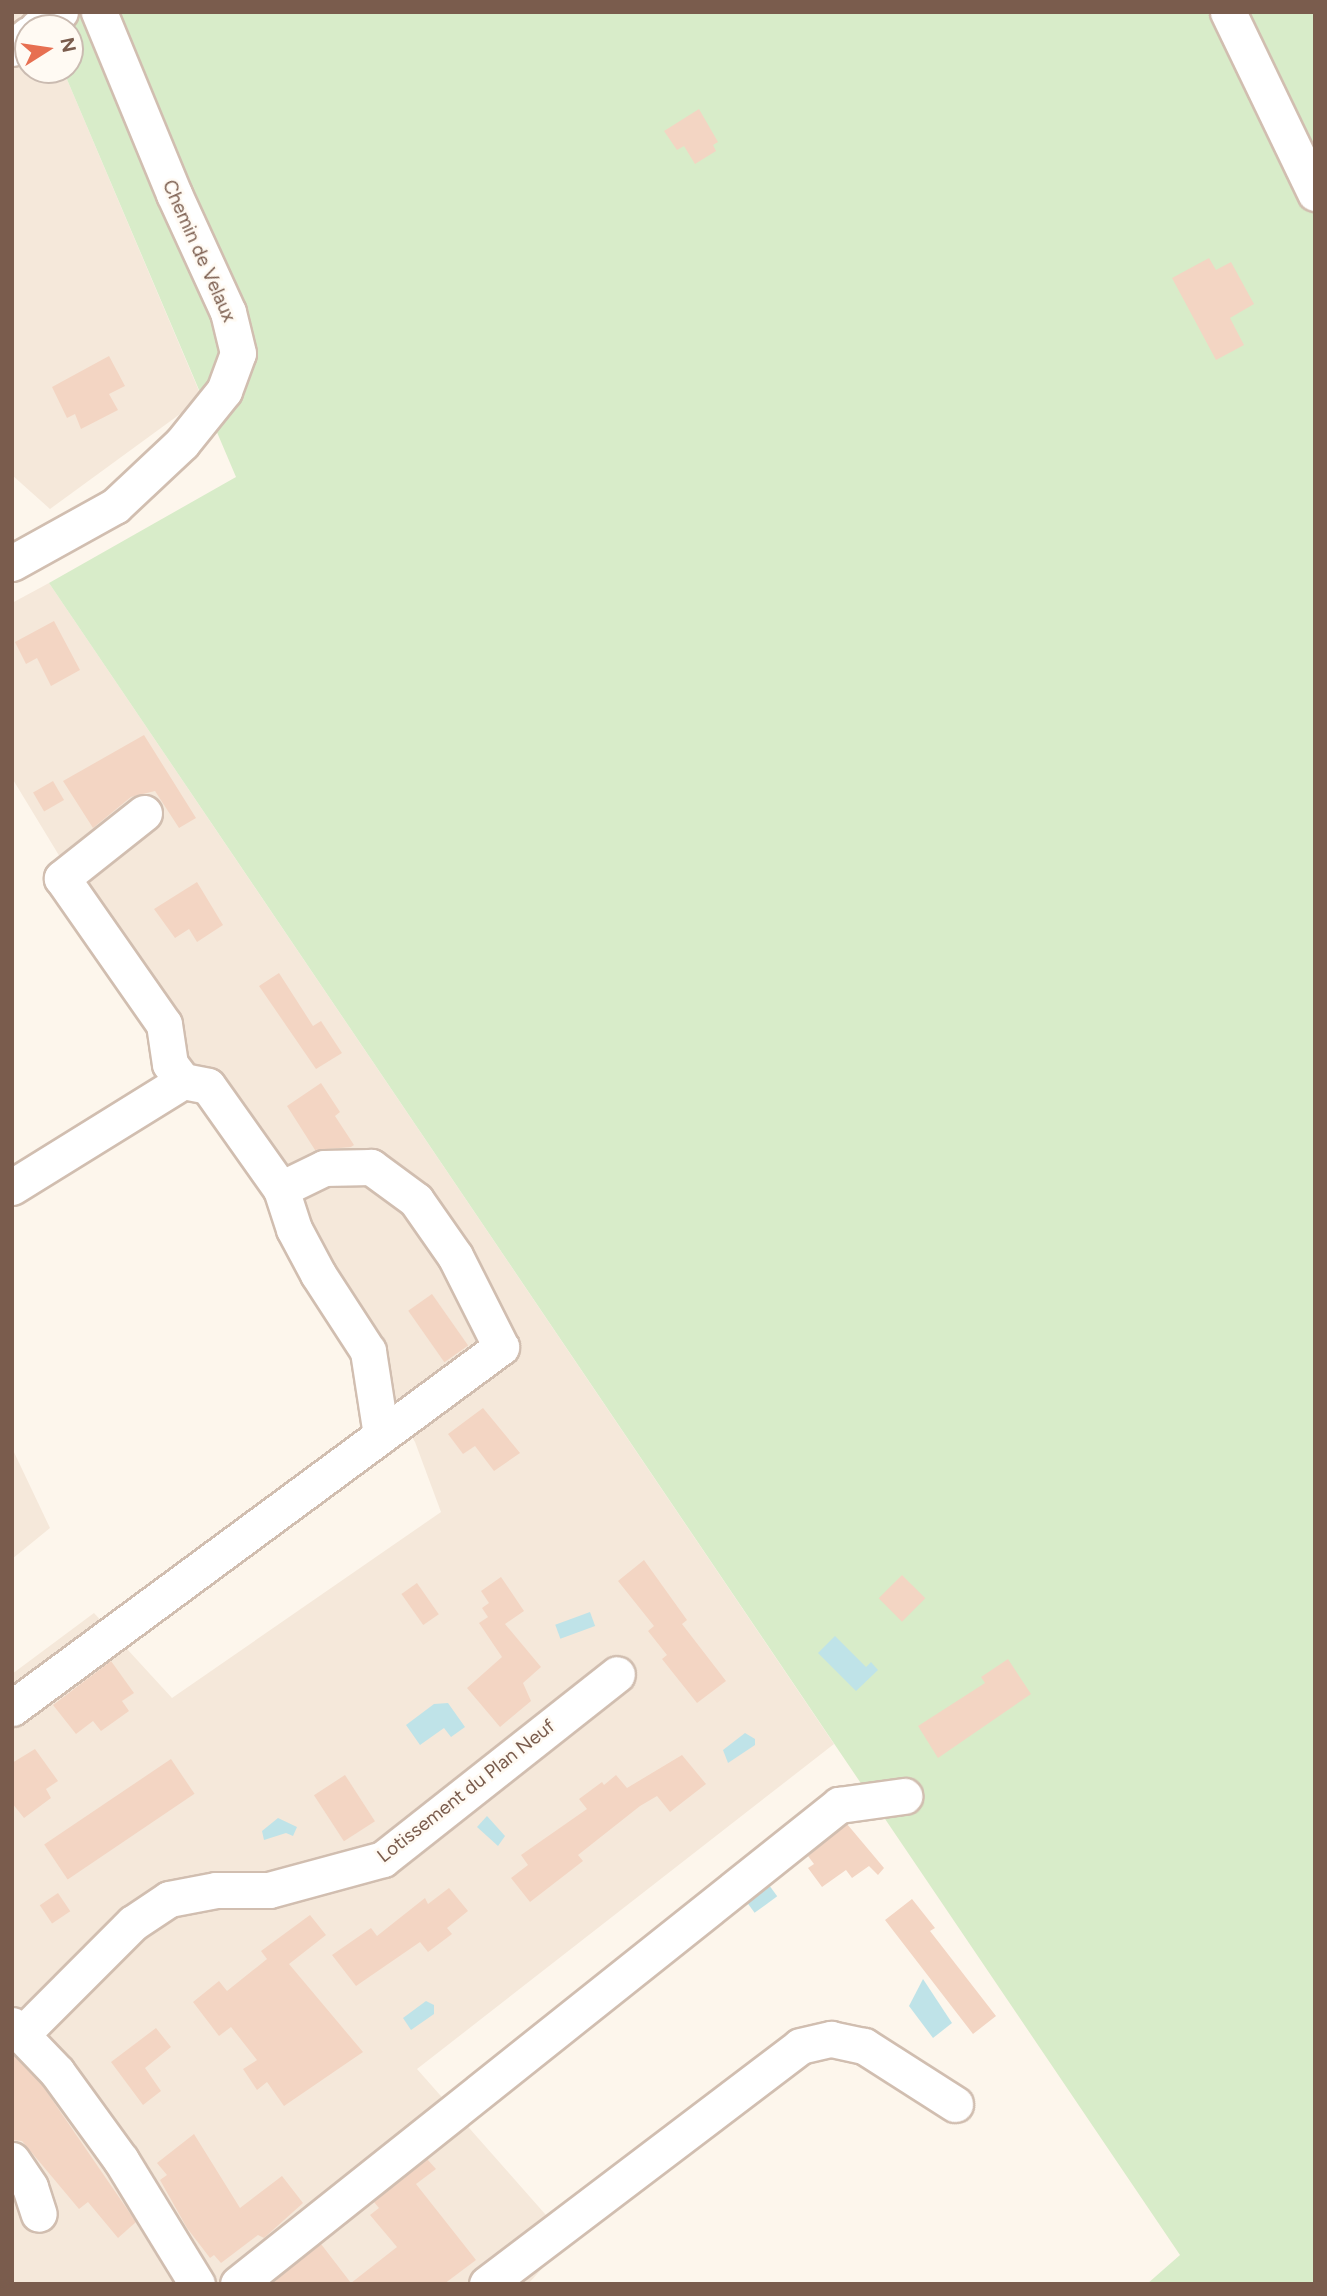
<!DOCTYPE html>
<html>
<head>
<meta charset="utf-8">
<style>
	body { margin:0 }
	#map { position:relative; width:1327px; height:2296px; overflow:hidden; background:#fdf6ec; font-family:Figtree,sans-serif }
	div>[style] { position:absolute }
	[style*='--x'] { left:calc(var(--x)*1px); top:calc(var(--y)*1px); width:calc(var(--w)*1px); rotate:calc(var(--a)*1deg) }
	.residential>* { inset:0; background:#f5e8da }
	.green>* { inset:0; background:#d8ecc9 }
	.water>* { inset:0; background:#bfe3e8; transform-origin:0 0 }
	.building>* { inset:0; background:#f3d5c3; transform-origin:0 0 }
	.roads { filter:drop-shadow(2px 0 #d1beb0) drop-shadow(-2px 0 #d1beb0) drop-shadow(0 2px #d1beb0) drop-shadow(0 -2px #d1beb0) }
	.minor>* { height:35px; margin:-17.5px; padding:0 17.5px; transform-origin:17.5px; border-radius:17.5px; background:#fff }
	span { translate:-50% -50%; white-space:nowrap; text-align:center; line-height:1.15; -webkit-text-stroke:5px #fffaf3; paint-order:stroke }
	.street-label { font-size:19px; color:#7a5c4d }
	.frame { position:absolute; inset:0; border:14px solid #7a5c4d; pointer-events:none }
	.north { position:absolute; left:14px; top:14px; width:70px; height:70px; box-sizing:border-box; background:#fffaf3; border:2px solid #cabbb1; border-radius:50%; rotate:78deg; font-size:19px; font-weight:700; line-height:28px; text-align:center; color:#7a5c4d }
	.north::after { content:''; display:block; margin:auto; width:24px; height:32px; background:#e76f51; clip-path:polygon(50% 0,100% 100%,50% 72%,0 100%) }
</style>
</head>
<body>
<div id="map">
	<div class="residential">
		<i style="clip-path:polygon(12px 12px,35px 12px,28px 28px,28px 70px,63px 70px,202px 398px,50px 509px,12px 475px)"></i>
		<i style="clip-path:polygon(49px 583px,834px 1744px,417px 2069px,568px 2240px,528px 2284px,12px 2284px,12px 1674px,94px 1613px,172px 1698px,441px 1512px,415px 1442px,12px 778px,12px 603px)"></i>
		<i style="clip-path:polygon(12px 1448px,50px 1528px,12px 1559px)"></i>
	</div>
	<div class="green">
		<i style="clip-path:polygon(35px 12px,1315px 12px,1315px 2284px,1147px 2284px,1180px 2255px,49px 583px,236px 477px,63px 70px,70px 70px,70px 28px,43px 28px)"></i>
	</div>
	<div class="water">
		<i style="left:590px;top:1612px;width:15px;height:37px;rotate:70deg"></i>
		<i style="clip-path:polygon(835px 1636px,866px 1667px,871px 1662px,878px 1670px,856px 1691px,818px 1653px)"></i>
		<i style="clip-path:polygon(448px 1703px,465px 1727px,451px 1737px,444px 1728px,420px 1745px,406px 1725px,434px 1704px)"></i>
		<i style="clip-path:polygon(745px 1733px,755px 1739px,755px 1745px,728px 1763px,723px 1750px)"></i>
		<i style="clip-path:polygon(487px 1816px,505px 1836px,498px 1846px,477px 1827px)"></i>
		<i style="clip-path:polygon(278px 1818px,297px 1827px,293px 1836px,286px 1833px,264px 1840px,262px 1831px)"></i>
		<i style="left:769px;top:1885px;width:14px;height:28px;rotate:54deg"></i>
		<i style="clip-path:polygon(923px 1979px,952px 2023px,933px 2038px,909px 2006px)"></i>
		<i style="clip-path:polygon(426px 2001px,434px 2005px,434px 2014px,411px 2030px,403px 2018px)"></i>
	</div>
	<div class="building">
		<i style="clip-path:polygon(699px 109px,718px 142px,713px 145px,716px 151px,695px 164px,684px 146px,677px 150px,664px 131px)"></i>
		<i style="clip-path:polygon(1209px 258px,1216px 270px,1231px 262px,1254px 304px,1230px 318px,1244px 345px,1216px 360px,1172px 278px)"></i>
		<i style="clip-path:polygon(109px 356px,125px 386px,109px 394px,118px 410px,81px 429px,75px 414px,67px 418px,52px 387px)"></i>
		<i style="clip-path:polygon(54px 621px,80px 670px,51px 686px,37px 658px,26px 664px,15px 642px)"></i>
		<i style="clip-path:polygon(144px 735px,196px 818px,179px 828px,155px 791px,131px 797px,93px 828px,63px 781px)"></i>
		<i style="left:53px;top:781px;width:22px;height:23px;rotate:60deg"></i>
		<i style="clip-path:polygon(197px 882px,223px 925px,197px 942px,189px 929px,175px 938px,154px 909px)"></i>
		<i style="clip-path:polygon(279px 973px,313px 1026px,321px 1021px,342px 1053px,316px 1069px,259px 986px)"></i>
		<i style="clip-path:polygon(321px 1083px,340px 1112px,335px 1116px,354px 1145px,351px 1147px,315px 1150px,287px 1106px)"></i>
		<i style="left:432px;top:1294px;width:63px;height:29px;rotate:55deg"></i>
		<i style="clip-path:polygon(483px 1408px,520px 1453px,494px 1471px,475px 1446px,463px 1454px,448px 1434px)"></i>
		<i style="clip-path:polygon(644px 1560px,687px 1620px,682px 1624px,726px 1681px,697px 1703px,662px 1659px,667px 1655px,648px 1631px,654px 1626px,618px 1581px)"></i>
		<i style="left:902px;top:1575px;width:33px;height:33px;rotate:45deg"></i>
		<i style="clip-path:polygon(501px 1577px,524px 1611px,505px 1624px,541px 1667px,523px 1683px,531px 1701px,500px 1727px,467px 1688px,502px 1657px,479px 1623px,488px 1617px,482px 1608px,489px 1603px,481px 1591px)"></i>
		<i style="left:417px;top:1583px;width:38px;height:19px;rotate:55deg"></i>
		<i style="clip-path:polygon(1008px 1659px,1031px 1694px,938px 1758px,918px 1726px,985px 1683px,981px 1677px)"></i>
		<i style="clip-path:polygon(111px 1661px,134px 1693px,122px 1701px,129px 1711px,101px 1731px,93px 1721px,76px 1734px,53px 1705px)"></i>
		<i style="clip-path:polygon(35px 1749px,58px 1781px,46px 1789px,51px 1798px,24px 1818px,12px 1803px,12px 1763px)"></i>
		<i style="clip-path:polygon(682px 1755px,706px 1784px,670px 1812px,657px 1796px,640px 1806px,578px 1855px,583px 1861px,530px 1902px,511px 1878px,528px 1865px,521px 1855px,587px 1809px,579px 1799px,602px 1782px,604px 1785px,616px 1775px,627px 1788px)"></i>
		<i style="left:171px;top:1759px;width:42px;height:153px;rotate:56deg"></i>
		<i style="left:345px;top:1775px;width:55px;height:37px;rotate:57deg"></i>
		<i style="clip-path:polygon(847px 1824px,884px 1868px,878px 1875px,869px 1866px,852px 1878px,846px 1870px,822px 1887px,808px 1868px,814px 1864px,808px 1856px)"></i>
		<i style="clip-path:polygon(449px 1888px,468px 1911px,447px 1928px,452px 1934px,428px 1952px,420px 1942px,356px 1986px,332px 1955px,371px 1928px,377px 1936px,425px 1898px,428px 1904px)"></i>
		<i style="left:58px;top:1893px;width:22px;height:22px;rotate:56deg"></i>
		<i style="clip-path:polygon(912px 1899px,935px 1928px,930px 1931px,996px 2016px,973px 2034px,885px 1920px)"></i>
		<i style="clip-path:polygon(310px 1915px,326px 1935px,289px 1964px,363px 2052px,284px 2106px,267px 2082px,257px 2090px,243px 2069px,257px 2060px,231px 2027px,219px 2036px,193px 2002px,219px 1981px,227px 1991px,267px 1959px,261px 1951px)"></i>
		<i style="clip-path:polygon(156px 2028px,171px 2047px,145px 2068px,161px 2091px,143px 2105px,111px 2062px)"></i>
		<i style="clip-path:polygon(12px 2054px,42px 2085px,136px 2222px,118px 2238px,88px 2202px,79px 2209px,22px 2141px,12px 2140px)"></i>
		<i style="clip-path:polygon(194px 2134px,240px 2208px,282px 2176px,303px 2203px,264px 2238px,258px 2235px,221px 2263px,214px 2255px,210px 2258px,187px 2228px,160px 2180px,167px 2175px,157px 2163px)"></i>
		<i style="clip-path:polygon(427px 2159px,436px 2169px,416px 2184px,476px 2260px,444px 2284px,271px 2284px,321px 2244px,351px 2283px,397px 2247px,370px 2215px,379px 2208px,374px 2202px)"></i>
	</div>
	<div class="roads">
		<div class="minor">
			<i style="--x:1228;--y:12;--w:201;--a:64.3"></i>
			<i style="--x:37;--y:28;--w:28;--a:-35"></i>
			<i style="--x:12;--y:48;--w:21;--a:-39"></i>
			<i style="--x:12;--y:563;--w:118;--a:-29"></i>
			<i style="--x:115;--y:506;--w:92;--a:-43.2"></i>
			<i style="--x:182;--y:443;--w:67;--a:-51.1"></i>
			<i style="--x:224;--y:391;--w:40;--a:-69.8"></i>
			<i style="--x:238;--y:353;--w:42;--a:-103.7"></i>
			<i style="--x:228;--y:312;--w:130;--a:-114.6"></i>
			<i style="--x:174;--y:194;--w:197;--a:-112.4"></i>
			<i style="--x:144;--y:813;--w:105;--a:141.6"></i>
			<i style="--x:62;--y:878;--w:178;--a:55.1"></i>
			<i style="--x:164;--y:1024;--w:40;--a:81.5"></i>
			<i style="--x:170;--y:1064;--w:21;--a:53"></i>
			<i style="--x:183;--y:1081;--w:25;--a:11"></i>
			<i style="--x:208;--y:1086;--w:126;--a:54.7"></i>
			<i style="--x:12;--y:1187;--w:201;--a:-31.8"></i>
			<i style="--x:12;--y:1708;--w:608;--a:-36.44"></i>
			<i style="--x:501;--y:1347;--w:102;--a:-116.8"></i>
			<i style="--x:455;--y:1256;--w:68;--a:-124.9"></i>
			<i style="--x:416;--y:1200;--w:56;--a:-143.7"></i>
			<i style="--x:371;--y:1167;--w:47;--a:178.8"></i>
			<i style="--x:324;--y:1168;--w:48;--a:154"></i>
			<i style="--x:281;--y:1189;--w:42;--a:72"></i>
			<i style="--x:294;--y:1229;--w:51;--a:61.9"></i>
			<i style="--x:318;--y:1274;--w:92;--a:57"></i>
			<i style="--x:368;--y:1351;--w:85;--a:81.2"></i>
			<i style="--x:12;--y:2025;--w:65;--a:46.2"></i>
			<i style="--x:57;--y:2072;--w:109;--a:54"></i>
			<i style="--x:121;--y:2160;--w:145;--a:58.5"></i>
			<i style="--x:22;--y:2034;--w:157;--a:-45"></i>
			<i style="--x:133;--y:1923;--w:43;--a:-33.7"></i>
			<i style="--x:169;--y:1899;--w:48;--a:-10.8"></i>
			<i style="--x:216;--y:1890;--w:53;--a:0"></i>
			<i style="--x:269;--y:1890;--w:118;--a:-15.2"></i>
			<i style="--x:383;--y:1859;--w:298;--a:-38.3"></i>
			<i style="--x:12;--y:2160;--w:32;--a:56"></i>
			<i style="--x:30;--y:2187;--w:28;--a:72"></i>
			<i style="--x:238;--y:2284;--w:769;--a:-38.56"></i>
			<i style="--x:839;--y:1805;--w:66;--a:-7.9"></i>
			<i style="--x:487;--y:2284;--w:393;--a:-37.2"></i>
			<i style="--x:800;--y:2046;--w:32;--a:-13"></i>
			<i style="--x:831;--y:2039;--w:34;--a:12"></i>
			<i style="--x:864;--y:2046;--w:108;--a:32.5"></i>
		</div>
	</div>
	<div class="street-label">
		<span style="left:199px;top:251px;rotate:66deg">Chemin de Velaux</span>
		<span style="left:466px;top:1791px;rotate:-38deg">Lotissement du Plan Neuf</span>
	</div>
	<div class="frame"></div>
	<div class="north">N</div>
</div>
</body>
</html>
